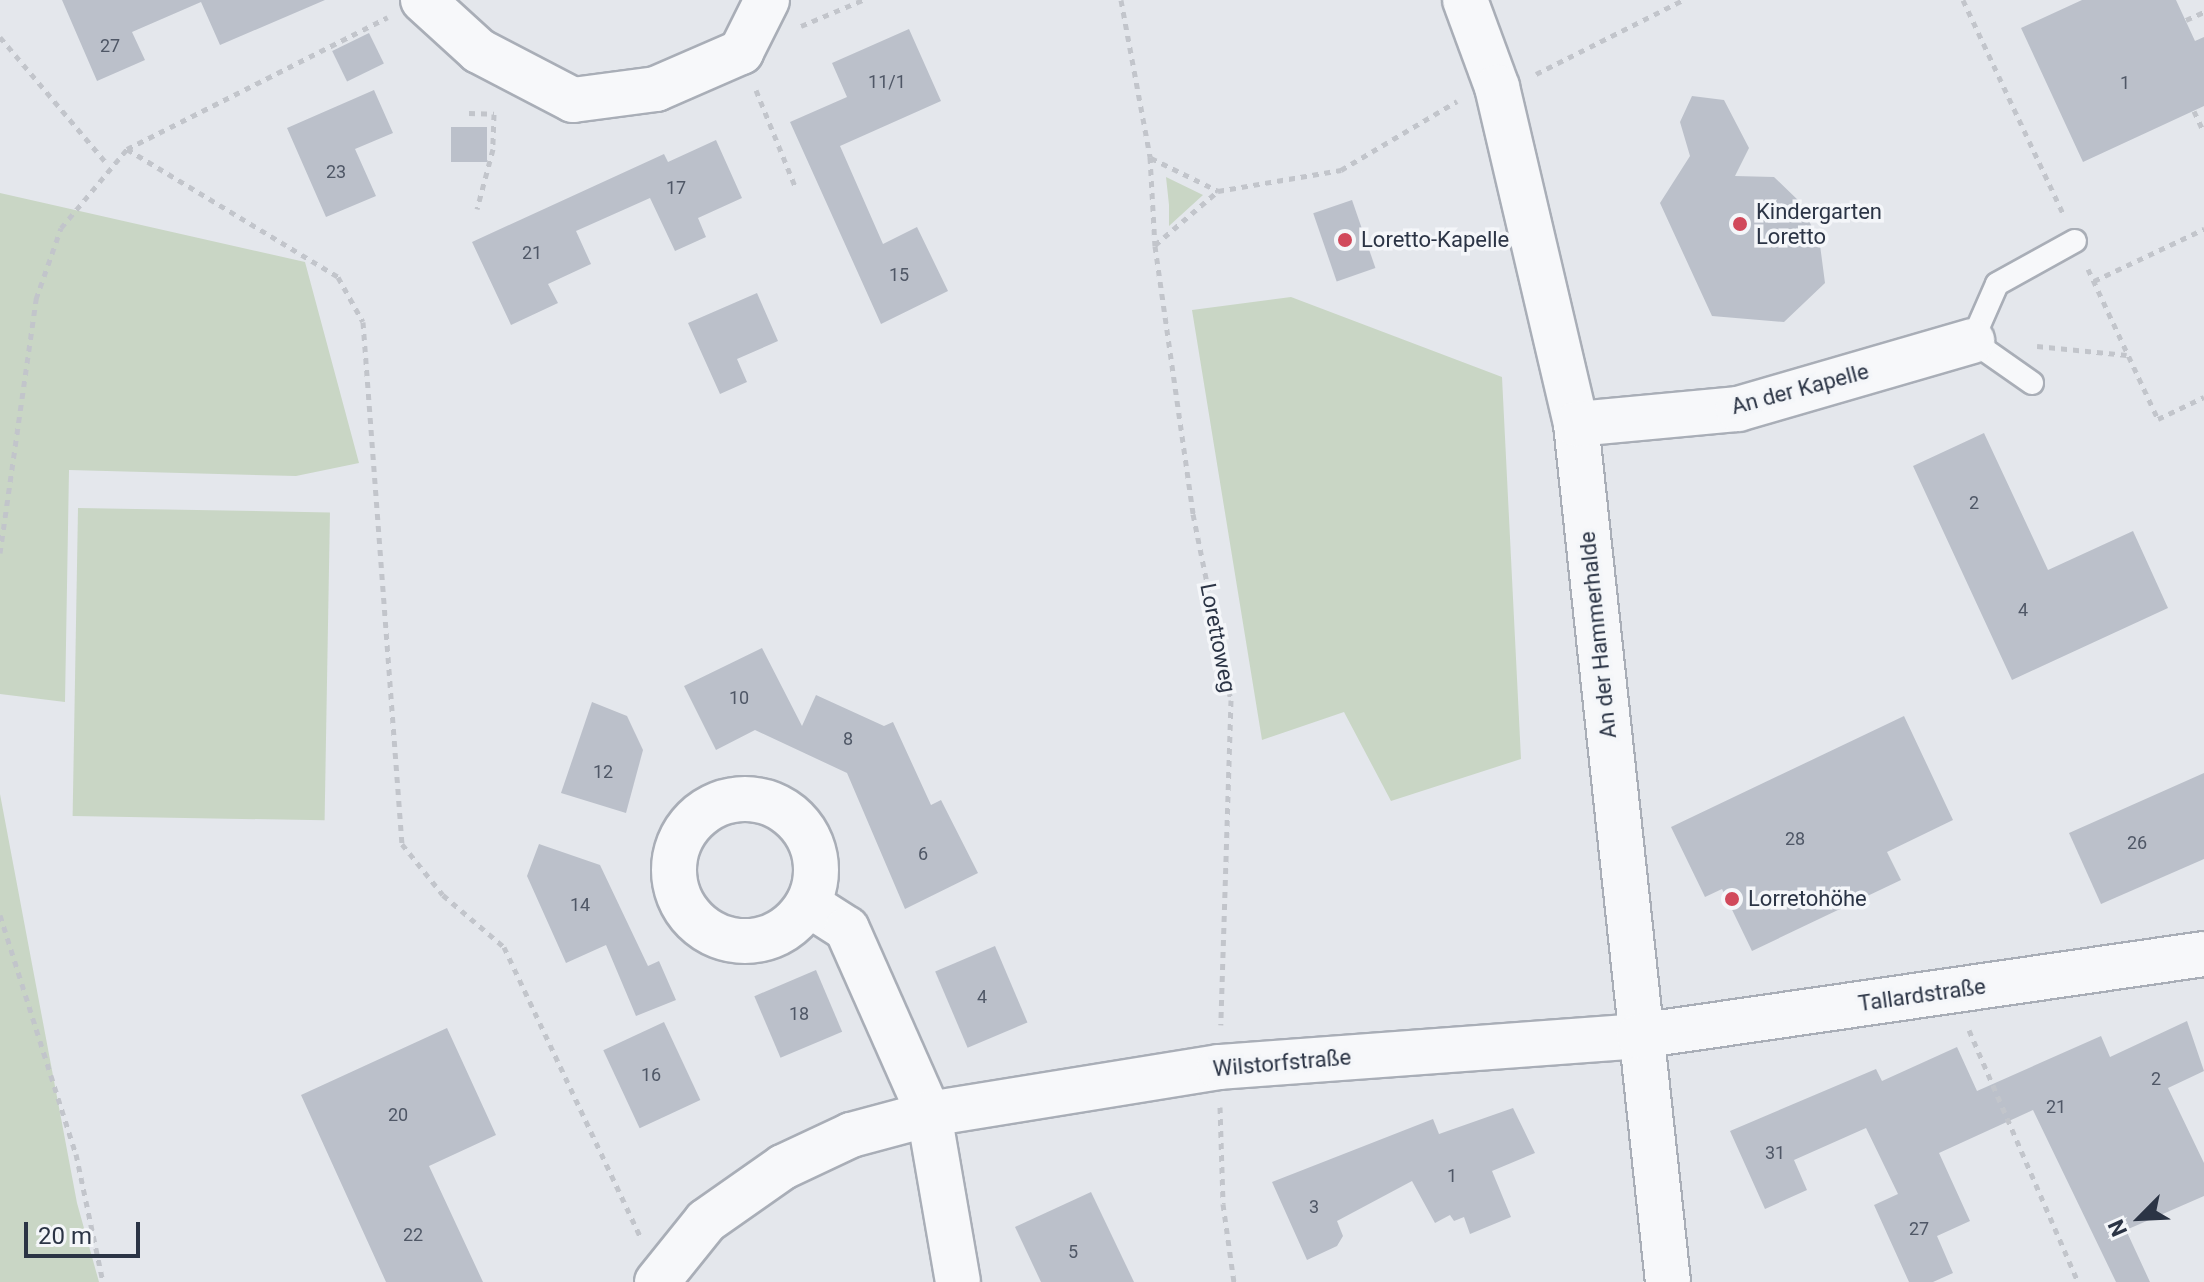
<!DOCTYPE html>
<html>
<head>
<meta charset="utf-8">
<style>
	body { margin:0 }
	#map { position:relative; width:2204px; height:1282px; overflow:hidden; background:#e4e7ec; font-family:Roboto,sans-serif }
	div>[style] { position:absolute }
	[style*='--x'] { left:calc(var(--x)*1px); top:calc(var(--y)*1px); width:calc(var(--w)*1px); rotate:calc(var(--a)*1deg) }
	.green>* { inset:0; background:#c9d6c5; transform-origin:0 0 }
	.building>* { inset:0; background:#bbc0ca; transform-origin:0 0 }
	.path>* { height:5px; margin-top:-2.5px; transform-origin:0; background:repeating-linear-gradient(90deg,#c2c5cb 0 6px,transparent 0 12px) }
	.roads { filter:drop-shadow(2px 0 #a9aeb7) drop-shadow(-2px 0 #a9aeb7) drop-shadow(0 2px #a9aeb7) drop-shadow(0 -2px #a9aeb7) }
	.service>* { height:22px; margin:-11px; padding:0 11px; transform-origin:11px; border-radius:11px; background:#f7f8fa }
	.minor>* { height:44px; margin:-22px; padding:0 22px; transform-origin:22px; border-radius:22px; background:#f7f8fa }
	.minor>.ring { margin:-22px; padding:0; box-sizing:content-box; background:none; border:44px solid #f7f8fa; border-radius:50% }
	.dots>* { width:22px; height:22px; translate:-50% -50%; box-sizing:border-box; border:4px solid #f4f6f9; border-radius:50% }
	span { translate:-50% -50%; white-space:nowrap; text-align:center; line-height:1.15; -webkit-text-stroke:7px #f4f6f9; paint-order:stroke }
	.number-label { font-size:18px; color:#4f5766 }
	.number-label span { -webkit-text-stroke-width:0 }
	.poi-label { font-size:22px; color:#2b3445 }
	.left { translate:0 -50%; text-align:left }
	.street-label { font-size:22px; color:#2b3445 }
	.north { position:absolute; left:2100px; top:1178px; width:80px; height:80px; -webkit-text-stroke:6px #f4f6f9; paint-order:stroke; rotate:246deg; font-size:22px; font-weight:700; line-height:32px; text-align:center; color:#2b3445 }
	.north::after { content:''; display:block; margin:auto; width:28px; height:36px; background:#2b3445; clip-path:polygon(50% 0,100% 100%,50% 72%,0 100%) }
	.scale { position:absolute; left:24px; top:1222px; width:116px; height:36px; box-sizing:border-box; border:4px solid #2b3445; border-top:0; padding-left:10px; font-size:24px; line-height:28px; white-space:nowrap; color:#2b3445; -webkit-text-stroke:6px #f4f6f9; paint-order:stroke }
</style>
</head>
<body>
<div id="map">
	<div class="green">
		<i style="clip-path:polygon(1166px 177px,1203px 195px,1169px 226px,1169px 205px)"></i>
		<i style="clip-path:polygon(0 193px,305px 262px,359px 463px,296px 476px,69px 470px,65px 702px,0 694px)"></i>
		<i style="clip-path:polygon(1291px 297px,1502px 377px,1521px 759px,1391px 801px,1344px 712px,1262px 740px,1192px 310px)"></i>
		<i style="left:78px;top:508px;width:252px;height:308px;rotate:1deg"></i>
		<i style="clip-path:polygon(0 794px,77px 1203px,99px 1282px,0 1282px)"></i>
	</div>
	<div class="building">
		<i style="clip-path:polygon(62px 0,325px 0,220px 45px,201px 2px,132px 32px,145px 60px,97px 81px)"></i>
		<i style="clip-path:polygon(2082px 0,2176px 0,2195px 41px,2204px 37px,2204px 106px,2083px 162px,2021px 28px)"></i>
		<i style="clip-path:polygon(909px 29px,941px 101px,840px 146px,883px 244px,917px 227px,948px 291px,881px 324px,790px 122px,847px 97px,832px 63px)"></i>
		<i style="left:369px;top:33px;width:34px;height:41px;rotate:64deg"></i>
		<i style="clip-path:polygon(374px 90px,393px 133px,355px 149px,376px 196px,326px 217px,287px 128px)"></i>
		<i style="clip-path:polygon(1692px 96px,1724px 100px,1749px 148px,1735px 176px,1774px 177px,1801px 203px,1820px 245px,1825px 283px,1784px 322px,1712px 316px,1660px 203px,1690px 156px,1680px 122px)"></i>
		<i style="left:451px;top:127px;width:36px;height:35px"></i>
		<i style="clip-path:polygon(716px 140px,742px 198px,698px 218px,706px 237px,675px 251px,650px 198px,576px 231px,591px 264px,548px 284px,558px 303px,511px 325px,472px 242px,664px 154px,668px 162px)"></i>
		<i style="left:1352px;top:200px;width:72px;height:41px;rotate:71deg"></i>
		<i style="clip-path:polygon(757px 293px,778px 341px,737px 359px,747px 382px,720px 394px,688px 323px)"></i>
		<i style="clip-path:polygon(1984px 433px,2048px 570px,2133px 531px,2168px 608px,2012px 680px,1913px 466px)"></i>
		<i style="clip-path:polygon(762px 648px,802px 726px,816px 695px,884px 726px,893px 722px,931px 805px,941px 800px,978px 873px,905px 909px,847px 773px,755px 730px,716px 750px,684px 686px)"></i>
		<i style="clip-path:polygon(592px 702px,627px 716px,643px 750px,626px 813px,561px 793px)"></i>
		<i style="clip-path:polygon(1904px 716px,1953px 820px,1887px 852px,1901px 880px,1752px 951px,1722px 889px,1705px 897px,1671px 827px)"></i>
		<i style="clip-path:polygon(2204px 773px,2204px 859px,2101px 904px,2069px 833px)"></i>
		<i style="clip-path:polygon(539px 844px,600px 865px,648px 966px,659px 961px,676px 1000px,636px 1016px,606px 945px,566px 963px,527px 876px)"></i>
		<i style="left:995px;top:946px;width:83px;height:65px;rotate:67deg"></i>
		<i style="left:816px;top:970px;width:67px;height:67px;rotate:67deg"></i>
		<i style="clip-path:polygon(2187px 1021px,2204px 1071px,2168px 1088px,2204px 1163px,2204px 1196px,2126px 1230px,2150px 1282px,2116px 1282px,2033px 1110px,1939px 1153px,1970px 1221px,1937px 1236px,1953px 1273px,1933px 1282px,1909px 1282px,1874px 1205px,1898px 1194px,1866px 1128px,1794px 1160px,1807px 1190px,1765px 1209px,1730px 1131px,1876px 1069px,1882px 1081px,1957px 1047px,1977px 1091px,2101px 1036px,2110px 1057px)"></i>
		<i style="left:664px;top:1022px;width:86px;height:67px;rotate:65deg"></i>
		<i style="clip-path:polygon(447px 1028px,496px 1135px,429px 1166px,483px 1282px,386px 1282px,301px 1095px)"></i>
		<i style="clip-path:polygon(1513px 1108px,1535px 1153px,1492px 1171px,1511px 1217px,1470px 1234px,1464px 1217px,1454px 1221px,1450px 1215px,1435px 1223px,1412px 1181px,1337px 1221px,1343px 1236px,1337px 1246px,1307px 1260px,1272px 1182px,1433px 1119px,1439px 1134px)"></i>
		<i style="clip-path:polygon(1091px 1192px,1134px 1282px,1041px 1282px,1015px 1227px)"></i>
	</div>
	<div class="path">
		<i style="--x:1121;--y:0;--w:160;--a:79.5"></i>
		<i style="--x:1150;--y:157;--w:89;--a:86.8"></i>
		<i style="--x:1155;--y:246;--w:271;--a:81.9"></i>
		<i style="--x:1193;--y:514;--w:190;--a:78.5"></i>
		<i style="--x:1231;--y:700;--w:325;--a:91.8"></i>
		<i style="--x:1963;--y:0;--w:235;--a:64.9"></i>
		<i style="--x:2186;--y:20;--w:20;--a:-24"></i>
		<i style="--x:801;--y:26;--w:67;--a:-22.8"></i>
		<i style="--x:0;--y:37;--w:167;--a:49.8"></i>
		<i style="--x:1536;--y:74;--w:165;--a:-26.7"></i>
		<i style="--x:756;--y:90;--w:104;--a:67.9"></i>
		<i style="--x:2194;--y:111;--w:23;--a:65"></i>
		<i style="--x:469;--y:113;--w:25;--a:2"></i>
		<i style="--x:494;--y:114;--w:35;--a:92"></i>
		<i style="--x:493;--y:149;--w:62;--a:104.9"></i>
		<i style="--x:127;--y:149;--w:247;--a:31.2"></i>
		<i style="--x:338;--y:277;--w:51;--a:60.9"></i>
		<i style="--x:363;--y:322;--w:523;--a:85.73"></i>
		<i style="--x:402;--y:844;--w:65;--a:51.2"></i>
		<i style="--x:443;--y:895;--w:80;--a:40.4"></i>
		<i style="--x:504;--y:947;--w:319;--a:64.8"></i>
		<i style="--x:1151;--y:158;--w:75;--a:26.2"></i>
		<i style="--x:1218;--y:191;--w:125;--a:-9.7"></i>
		<i style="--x:1341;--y:170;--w:135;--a:-30.7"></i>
		<i style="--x:1155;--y:245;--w:83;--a:-40.6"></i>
		<i style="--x:2088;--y:269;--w:166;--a:65"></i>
		<i style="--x:2158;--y:419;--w:51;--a:-25.6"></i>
		<i style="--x:2094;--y:281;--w:122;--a:-25.3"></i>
		<i style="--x:2037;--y:346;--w:90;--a:5.7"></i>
		<i style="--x:0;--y:553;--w:257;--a:-81.9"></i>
		<i style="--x:36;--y:299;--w:75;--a:-70.6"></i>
		<i style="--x:61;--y:228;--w:103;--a:-50.1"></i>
		<i style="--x:127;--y:149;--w:292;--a:-26.8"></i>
		<i style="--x:0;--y:915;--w:251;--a:72.4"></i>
		<i style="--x:76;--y:1154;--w:131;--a:78.1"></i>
		<i style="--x:1969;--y:1030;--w:275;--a:66.6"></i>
		<i style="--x:1220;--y:1107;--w:97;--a:88.2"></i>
		<i style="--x:1223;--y:1204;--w:79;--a:82"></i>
	</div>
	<div class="roads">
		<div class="service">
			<i style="--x:2032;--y:383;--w:73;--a:-145"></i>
			<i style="--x:1972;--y:341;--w:62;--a:-66.3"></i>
			<i style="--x:1997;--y:284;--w:89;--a:-28.9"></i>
		</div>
		<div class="minor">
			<i style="--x:423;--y:0;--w:76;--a:42.3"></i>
			<i style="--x:479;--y:51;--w:106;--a:27.5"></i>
			<i style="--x:573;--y:100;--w:84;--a:-7.5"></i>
			<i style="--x:656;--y:89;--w:93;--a:-23.5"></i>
			<i style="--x:741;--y:52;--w:58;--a:-63.4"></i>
			<i style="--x:1465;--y:0;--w:93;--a:69.8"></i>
			<i style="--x:1497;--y:87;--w:346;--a:76.8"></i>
			<i style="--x:1576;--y:424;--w:863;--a:83.88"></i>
			<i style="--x:1576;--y:424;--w:163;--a:-5.3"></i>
			<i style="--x:1738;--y:409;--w:244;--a:-16.2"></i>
			<i class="ring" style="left:674px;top:799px;width:98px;height:98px"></i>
			<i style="--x:808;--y:904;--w:46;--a:32.7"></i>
			<i style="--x:847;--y:929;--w:202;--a:66.1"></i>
			<i style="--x:929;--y:1114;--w:170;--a:80.2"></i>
			<i style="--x:657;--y:1282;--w:78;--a:-51.2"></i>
			<i style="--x:706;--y:1221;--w:94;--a:-35"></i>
			<i style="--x:783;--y:1167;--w:75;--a:-25.2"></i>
			<i style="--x:851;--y:1135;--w:81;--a:-15.1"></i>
			<i style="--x:929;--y:1114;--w:294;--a:-9.2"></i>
			<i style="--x:1219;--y:1067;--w:421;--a:-4.2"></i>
			<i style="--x:1639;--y:1036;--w:571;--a:-8.26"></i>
		</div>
	</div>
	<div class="dots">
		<i style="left:1740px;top:224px;background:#d1495b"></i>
		<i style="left:1345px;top:240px;background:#d1495b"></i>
		<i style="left:1732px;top:899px;background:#d1495b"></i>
	</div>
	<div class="number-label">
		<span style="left:110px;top:46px">27</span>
		<span style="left:887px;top:82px">11/1</span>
		<span style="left:2125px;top:83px">1</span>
		<span style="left:336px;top:172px">23</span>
		<span style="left:676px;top:188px">17</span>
		<span style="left:532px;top:253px">21</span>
		<span style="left:899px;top:275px">15</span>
		<span style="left:1974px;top:503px">2</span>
		<span style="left:2023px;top:610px">4</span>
		<span style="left:739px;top:698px">10</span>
		<span style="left:848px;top:739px">8</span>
		<span style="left:603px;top:772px">12</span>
		<span style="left:1795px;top:839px">28</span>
		<span style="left:2137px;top:843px">26</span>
		<span style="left:923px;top:854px">6</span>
		<span style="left:580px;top:905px">14</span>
		<span style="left:982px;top:997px">4</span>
		<span style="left:799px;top:1014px">18</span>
		<span style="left:651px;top:1075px">16</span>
		<span style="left:2156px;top:1079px">2</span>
		<span style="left:2056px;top:1107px">21</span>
		<span style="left:398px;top:1115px">20</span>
		<span style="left:1775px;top:1153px">31</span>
		<span style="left:1452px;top:1176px">1</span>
		<span style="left:1314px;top:1207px">3</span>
		<span style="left:1919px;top:1229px">27</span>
		<span style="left:413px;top:1235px">22</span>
		<span style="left:1073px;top:1252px">5</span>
	</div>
	<div class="poi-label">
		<span class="left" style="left:1756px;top:224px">Kindergarten<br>Loretto</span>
		<span class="left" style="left:1361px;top:240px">Loretto-Kapelle</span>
		<span class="left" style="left:1748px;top:899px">Lorretohöhe</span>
	</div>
	<div class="street-label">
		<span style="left:1800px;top:389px;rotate:-15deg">An der Kapelle</span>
		<span style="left:1598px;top:635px;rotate:-96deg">An der Hammerhalde</span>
		<span style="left:1218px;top:638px;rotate:79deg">Lorettoweg</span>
		<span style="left:1922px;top:995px;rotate:-8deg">Tallardstraße</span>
		<span style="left:1282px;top:1063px;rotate:-5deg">Wilstorfstraße</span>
	</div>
	<div class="north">N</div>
	<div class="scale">20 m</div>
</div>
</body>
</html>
